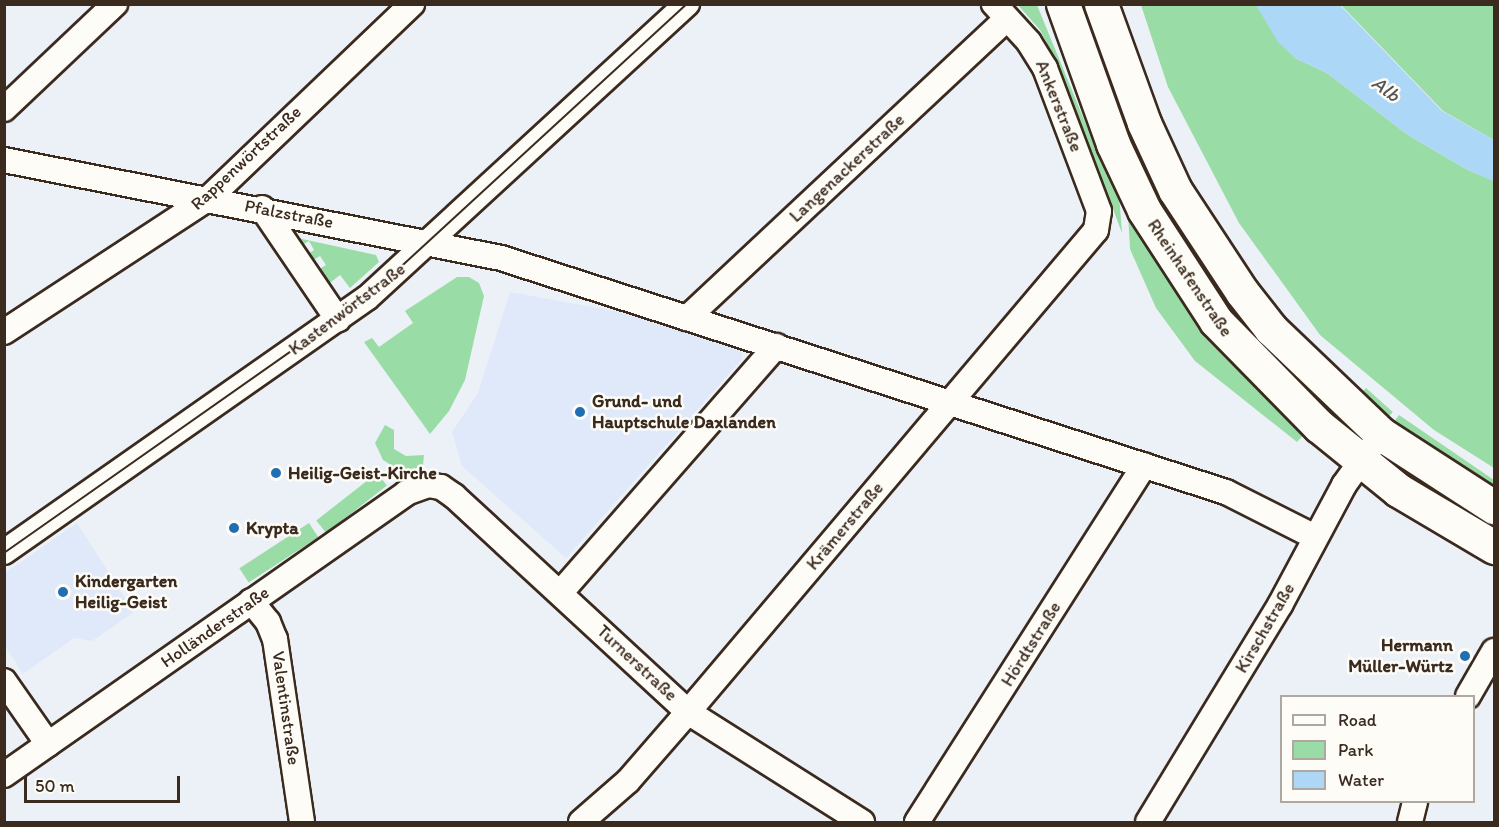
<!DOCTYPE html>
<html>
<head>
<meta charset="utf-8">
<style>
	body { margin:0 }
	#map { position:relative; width:1499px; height:827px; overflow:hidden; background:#ecf1f8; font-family:Itim,sans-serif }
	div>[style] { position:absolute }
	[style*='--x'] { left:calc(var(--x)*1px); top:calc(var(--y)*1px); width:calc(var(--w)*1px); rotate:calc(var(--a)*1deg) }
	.built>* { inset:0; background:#e0e9f9 }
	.green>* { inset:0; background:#9adca6; transform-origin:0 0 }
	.water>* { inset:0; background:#acd7f7 }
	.roads { filter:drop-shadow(2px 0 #3b2a1e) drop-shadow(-2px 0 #3b2a1e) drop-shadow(0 2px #3b2a1e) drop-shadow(0 -2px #3b2a1e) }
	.street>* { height:24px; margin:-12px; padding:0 12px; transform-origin:12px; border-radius:12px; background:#fdfcf7 }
	.secondary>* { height:33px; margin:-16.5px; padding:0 16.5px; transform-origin:16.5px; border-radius:16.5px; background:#fdfcf7 }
	.tram>* { height:1.5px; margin:-0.75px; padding:0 0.75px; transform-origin:0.75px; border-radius:0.75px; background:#3b2a1e }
	.dots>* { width:16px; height:16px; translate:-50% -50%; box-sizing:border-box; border:3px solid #fdfcf7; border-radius:50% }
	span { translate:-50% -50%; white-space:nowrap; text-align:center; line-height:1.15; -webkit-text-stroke:5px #fdfcf7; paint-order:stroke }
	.street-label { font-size:18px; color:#3b2a1e }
	.poi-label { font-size:18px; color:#3b2a1e; font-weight:700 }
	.left { translate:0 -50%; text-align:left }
	.right { translate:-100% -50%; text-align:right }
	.water-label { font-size:20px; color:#575554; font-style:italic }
	.frame { position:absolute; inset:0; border:6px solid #3b2a1e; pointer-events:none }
	.legend { position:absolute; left:1280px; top:695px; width:195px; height:108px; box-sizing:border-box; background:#fdfcf7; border:2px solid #afa8a0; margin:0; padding:8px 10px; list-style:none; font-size:18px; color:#3b2a1e }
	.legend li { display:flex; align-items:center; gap:12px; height:30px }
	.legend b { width:30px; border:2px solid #afa8a0 }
	.scale { position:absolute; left:24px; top:776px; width:156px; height:27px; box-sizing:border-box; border:3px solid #3b2a1e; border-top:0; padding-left:8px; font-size:18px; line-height:21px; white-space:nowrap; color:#3b2a1e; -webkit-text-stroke:4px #fdfcf7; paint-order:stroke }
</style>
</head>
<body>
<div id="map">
	<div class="built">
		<i style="clip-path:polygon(510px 292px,625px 313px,741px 351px,743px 358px,566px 558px,462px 466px,452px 432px,478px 393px)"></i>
		<i style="clip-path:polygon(77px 523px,134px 612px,92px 641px,74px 638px,23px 674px,5px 646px,5px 573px)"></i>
	</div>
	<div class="green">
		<i style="clip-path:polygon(1018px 5px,1037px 5px,1103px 166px,1119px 195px,1122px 233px,1061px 71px,1040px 30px)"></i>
		<i style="clip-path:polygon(1078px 5px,1093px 5px,1137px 131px,1333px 402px,1322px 415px,1236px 323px,1187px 255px,1135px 160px)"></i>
		<i style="clip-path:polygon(1141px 5px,1256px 5px,1295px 58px,1327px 73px,1408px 135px,1466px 169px,1494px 181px,1494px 468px,1434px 430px,1320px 335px,1239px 223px,1168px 87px)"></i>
		<i style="clip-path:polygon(1341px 5px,1494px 5px,1494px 140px,1443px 111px)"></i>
		<i style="clip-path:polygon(1127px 195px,1307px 431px,1297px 442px,1195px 361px,1156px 308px,1130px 249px)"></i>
		<i style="clip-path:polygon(293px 237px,376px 255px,379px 262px,350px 288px,340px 275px,326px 286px,316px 271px,326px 265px,320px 256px,310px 262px,305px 256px,314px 250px,309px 241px,299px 247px)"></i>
		<i style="clip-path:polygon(457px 277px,469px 277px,479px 283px,484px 296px,465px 380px,449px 411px,430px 434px,364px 342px,372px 338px,379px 347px,413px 323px,405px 311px)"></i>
		<i style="left:1366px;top:388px;width:36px;height:10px;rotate:42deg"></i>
		<i style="clip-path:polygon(1399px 415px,1494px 480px,1494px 489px,1393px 423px)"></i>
		<i style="clip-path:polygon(385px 425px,394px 430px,394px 449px,406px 456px,424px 455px,423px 465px,405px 474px,383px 460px,375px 443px)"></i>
		<i style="left:377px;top:473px;width:16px;height:77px;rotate:52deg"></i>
		<i style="left:309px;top:523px;width:17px;height:83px;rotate:57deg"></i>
	</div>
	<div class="water">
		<i style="clip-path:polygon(1256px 5px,1340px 5px,1442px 111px,1494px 140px,1494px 181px,1466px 169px,1408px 135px,1327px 73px,1295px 58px,1278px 42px)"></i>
	</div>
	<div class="roads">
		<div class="street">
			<i style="--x:4;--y:109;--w:153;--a:-43.4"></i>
			<i style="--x:4;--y:160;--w:507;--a:11.15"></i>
			<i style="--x:501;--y:258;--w:762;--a:17.89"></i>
			<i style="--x:1226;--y:492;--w:100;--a:26.8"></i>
			<i style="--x:262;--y:208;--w:135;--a:55.8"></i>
			<i style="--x:687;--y:318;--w:438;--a:-43.1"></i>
			<i style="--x:4;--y:332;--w:245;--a:-33.2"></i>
			<i style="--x:209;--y:198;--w:281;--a:-43.7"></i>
			<i style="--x:4;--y:552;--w:443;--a:-35"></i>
			<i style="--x:367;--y:298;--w:435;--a:-42.6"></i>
			<i style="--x:561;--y:592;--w:327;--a:-48.8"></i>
			<i style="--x:251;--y:601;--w:27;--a:51"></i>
			<i style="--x:268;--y:622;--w:18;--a:68"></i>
			<i style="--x:275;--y:639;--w:185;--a:81.6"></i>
			<i style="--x:4;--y:681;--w:77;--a:55.1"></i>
			<i style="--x:1468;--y:696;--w:52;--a:-60"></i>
			<i style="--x:4;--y:775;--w:491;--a:-35"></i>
			<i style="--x:406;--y:493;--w:23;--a:-20"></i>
			<i style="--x:428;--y:485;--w:13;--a:9"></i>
			<i style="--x:441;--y:487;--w:16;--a:35"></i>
			<i style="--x:454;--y:496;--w:318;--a:42.7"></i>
			<i style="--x:688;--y:712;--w:206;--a:32.3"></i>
			<i style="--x:581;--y:822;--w:62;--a:-41.1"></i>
			<i style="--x:628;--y:781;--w:91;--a:-49"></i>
			<i style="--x:688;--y:712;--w:631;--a:-49.75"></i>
			<i style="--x:1096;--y:230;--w:19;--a:-81"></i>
			<i style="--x:1099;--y:211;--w:153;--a:-110.7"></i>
			<i style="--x:1045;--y:68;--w:31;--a:-122"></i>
			<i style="--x:1029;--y:42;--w:52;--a:-132.6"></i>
			<i style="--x:917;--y:822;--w:423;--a:-57.5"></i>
			<i style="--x:1148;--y:822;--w:254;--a:-58.7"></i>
			<i style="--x:1280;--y:605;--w:136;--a:-61.9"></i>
			<i style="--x:1344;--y:485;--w:44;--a:-54.2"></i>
			<i style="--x:1410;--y:822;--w:21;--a:-76"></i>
		</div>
		<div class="secondary">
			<i style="--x:1063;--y:4;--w:149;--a:70.3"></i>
			<i style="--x:1113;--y:144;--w:73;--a:64.8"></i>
			<i style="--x:1144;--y:210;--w:132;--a:57"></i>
			<i style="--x:1216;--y:321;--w:147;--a:45.6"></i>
			<i style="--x:1319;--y:426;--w:102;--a:39"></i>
			<i style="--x:1398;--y:490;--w:112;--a:30.7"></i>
			<i style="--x:1101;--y:4;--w:127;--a:70.1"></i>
			<i style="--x:1144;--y:123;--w:74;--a:65.2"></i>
			<i style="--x:1175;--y:190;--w:122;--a:56.7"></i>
			<i style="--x:1242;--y:292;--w:47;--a:51.9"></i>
			<i style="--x:1271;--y:329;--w:152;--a:43.7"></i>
			<i style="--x:1381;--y:434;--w:135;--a:32.9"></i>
		</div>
	</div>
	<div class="tram">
		<i style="--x:4;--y:553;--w:444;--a:-35.1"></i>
		<i style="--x:367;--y:298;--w:435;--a:-42.6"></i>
	</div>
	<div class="dots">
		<i style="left:580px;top:412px;background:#1f6fb2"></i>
		<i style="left:276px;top:473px;background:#1f6fb2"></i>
		<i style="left:234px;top:528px;background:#1f6fb2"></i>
		<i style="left:63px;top:592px;background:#1f6fb2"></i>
		<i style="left:1465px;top:656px;background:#1f6fb2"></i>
	</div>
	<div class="street-label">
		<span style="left:1059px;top:106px;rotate:68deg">Ankerstraße</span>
		<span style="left:246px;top:158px;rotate:-43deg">Rappenwörtstraße</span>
		<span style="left:847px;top:168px;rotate:-43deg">Langenackerstraße</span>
		<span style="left:289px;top:214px;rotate:11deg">Pfalzstraße</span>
		<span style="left:1190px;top:278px;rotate:56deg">Rheinhafenstraße</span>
		<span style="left:347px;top:309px;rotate:-37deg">Kastenwörtstraße</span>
		<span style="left:845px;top:526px;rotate:-50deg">Krämerstraße</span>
		<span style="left:215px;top:627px;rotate:-35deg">Holländerstraße</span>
		<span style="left:1265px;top:628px;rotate:-60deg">Kirschstraße</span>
		<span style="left:1031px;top:644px;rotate:-58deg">Hördtstraße</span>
		<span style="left:637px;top:663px;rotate:43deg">Turnerstraße</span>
		<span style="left:286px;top:708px;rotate:82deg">Valentinstraße</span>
	</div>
	<div class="poi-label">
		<span class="left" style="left:592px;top:412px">Grund- und<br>Hauptschule Daxlanden</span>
		<span class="left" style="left:288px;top:473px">Heilig-Geist-Kirche</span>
		<span class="left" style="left:246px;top:528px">Krypta</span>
		<span class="left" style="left:75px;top:592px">Kindergarten<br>Heilig-Geist</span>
		<span class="right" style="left:1453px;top:656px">Hermann<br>Müller-Würtz</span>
	</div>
	<div class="water-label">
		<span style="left:1386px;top:89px;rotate:37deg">Alb</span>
	</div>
	<div class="frame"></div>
	<ul class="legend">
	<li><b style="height:8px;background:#fdfcf7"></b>Road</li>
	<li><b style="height:16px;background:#9adca6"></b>Park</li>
	<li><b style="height:16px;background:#acd7f7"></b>Water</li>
	</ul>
	<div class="scale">50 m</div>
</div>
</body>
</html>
